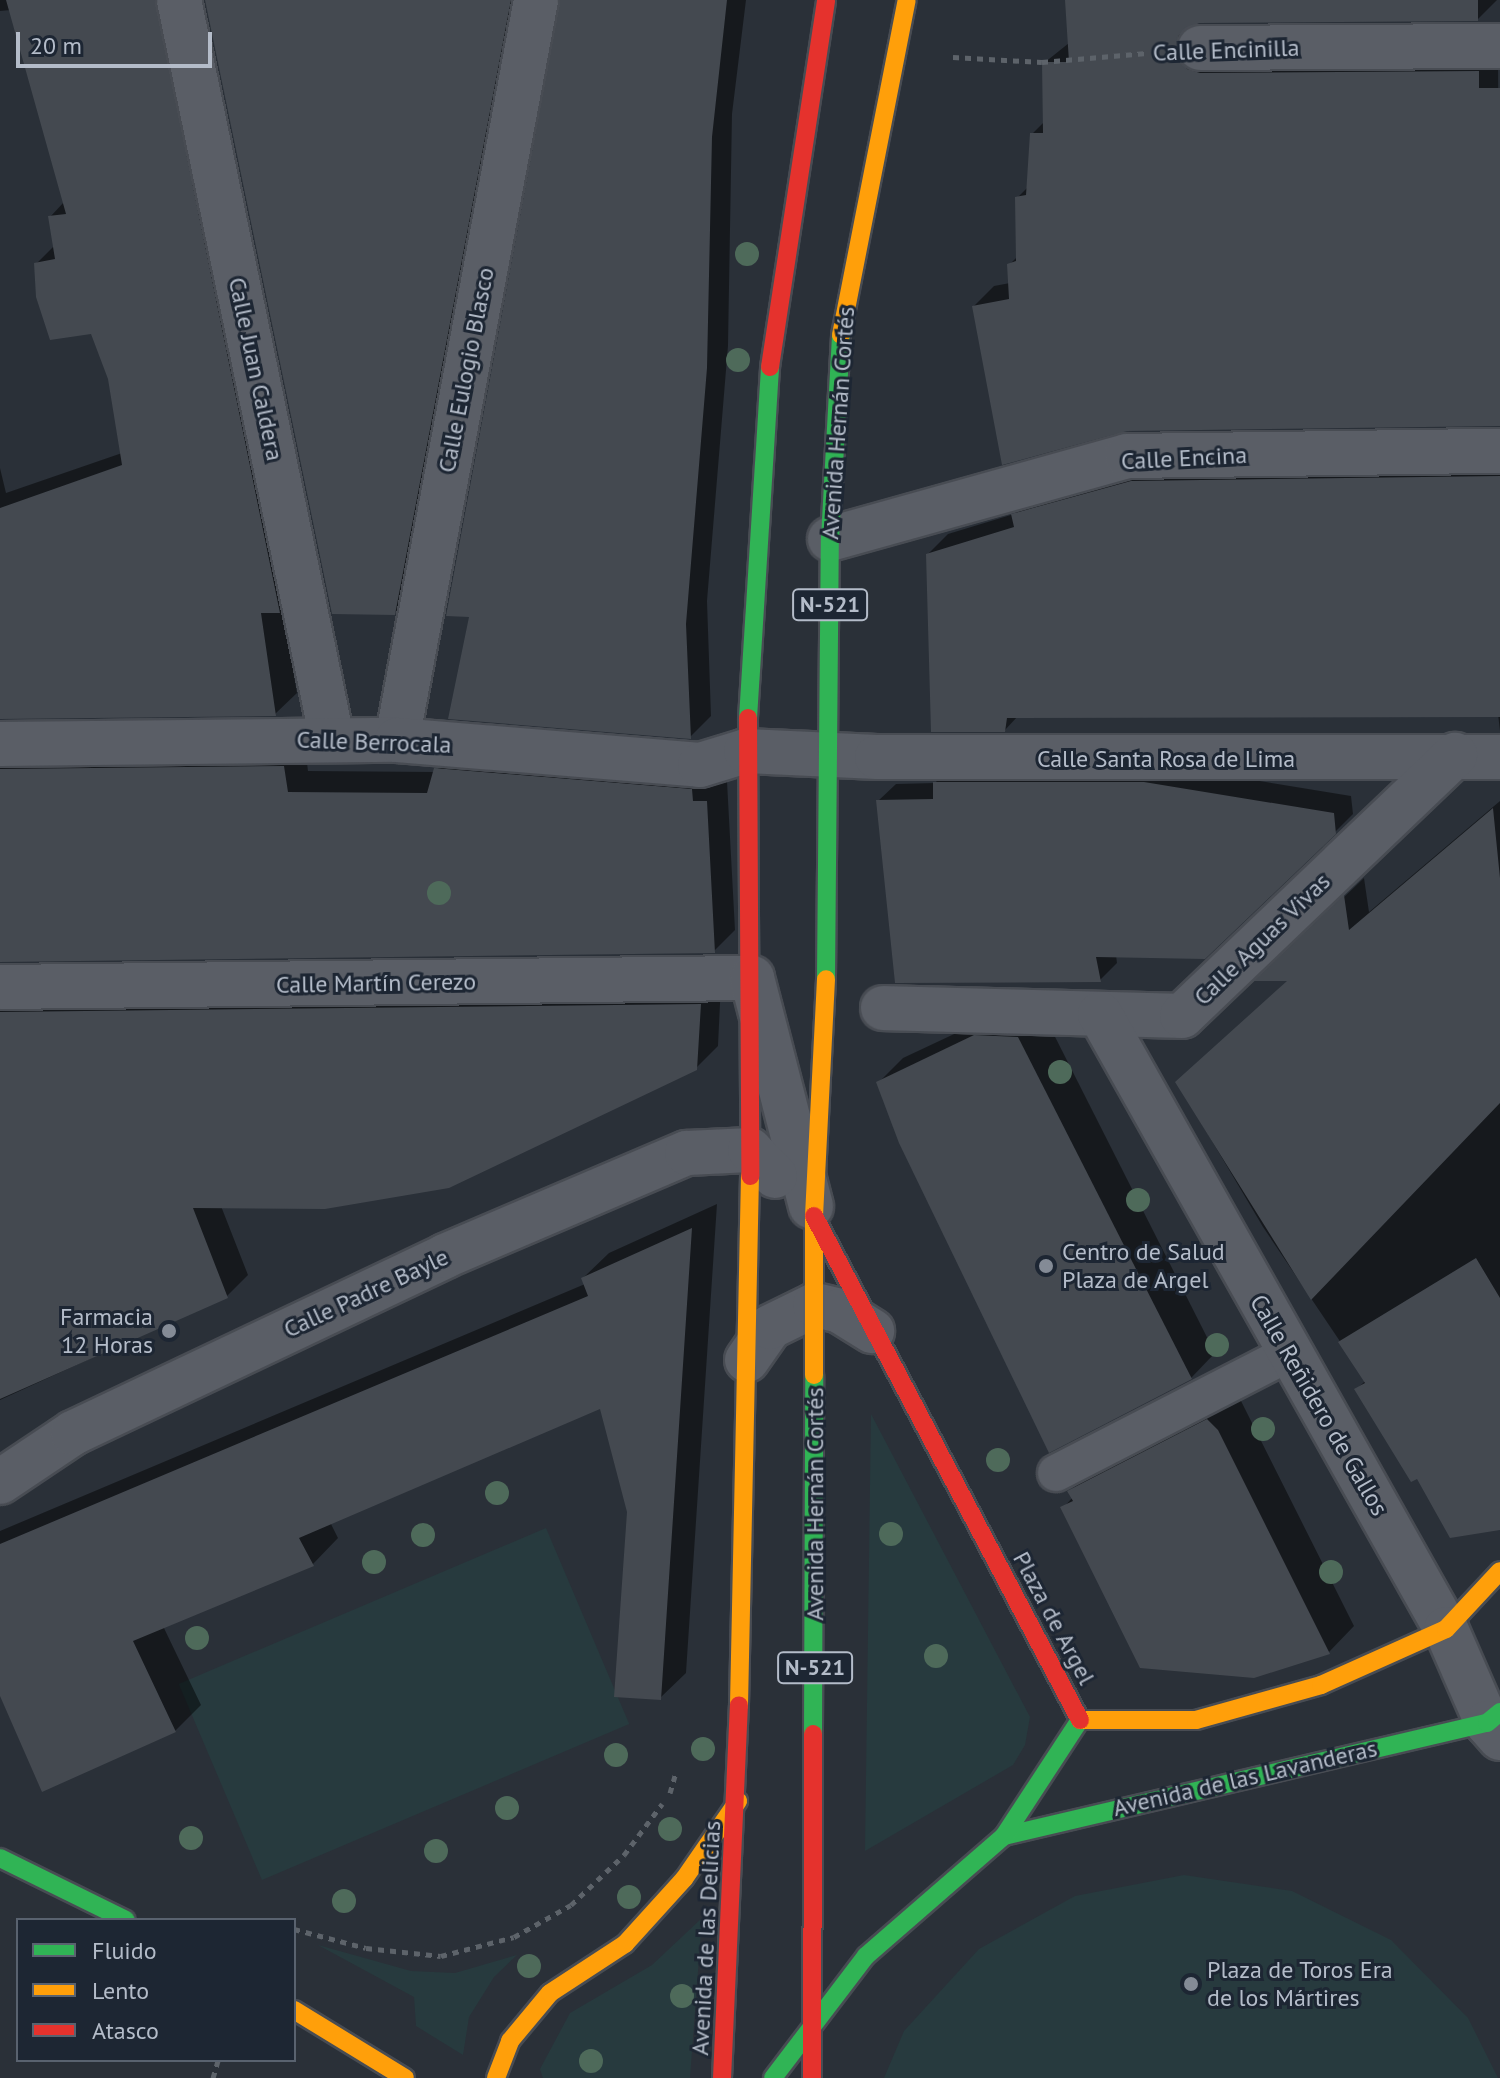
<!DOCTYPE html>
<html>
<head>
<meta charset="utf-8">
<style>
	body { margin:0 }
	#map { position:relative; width:1500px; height:2078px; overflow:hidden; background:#2a3038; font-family:"PT Sans",sans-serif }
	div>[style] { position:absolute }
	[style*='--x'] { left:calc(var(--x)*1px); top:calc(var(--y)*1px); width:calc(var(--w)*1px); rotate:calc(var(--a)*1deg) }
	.green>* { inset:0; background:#273a3e; transform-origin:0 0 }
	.shadow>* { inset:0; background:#0007 }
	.building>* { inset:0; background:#444950 }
	.path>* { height:5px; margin-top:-2.5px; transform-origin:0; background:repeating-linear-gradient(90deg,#5d636a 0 6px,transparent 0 12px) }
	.roads { filter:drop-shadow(2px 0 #484c53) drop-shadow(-2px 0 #484c53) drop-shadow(0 2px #484c53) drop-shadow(0 -2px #484c53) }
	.lane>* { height:36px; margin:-18px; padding:0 18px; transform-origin:18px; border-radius:18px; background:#5a5e66 }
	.street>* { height:44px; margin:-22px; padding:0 22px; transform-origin:22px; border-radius:22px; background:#5a5e66 }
	.fast>* { height:18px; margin:-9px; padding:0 9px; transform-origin:9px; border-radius:9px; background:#30b455 }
	.slow>* { height:18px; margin:-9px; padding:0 9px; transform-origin:9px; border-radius:9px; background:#ff9f0a }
	.jam>* { height:18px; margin:-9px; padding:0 9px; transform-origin:9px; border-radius:9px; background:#e5322d }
	.trees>* { width:24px; height:24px; margin:-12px; border-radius:50%; background:#4e6a5a }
	.dots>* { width:22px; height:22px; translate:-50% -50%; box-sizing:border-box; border:4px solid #1d2633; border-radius:50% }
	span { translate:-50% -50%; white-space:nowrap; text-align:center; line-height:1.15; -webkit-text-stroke:6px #1d2633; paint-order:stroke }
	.shield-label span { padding:2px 6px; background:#1d2633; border:2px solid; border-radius:6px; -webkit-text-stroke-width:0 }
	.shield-label { font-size:22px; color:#b4bcc9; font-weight:700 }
	.street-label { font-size:24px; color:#b4bcc9 }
	.poi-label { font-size:24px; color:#b4bcc9 }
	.left { translate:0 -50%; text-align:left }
	.right { translate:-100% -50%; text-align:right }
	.legend { position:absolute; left:16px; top:1918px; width:280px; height:144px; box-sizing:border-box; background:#1d2633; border:2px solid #59626f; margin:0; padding:10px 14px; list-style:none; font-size:24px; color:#b4bcc9 }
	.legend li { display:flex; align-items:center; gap:16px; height:40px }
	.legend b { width:40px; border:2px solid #59626f }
	.scale { position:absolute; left:16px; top:32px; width:196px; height:36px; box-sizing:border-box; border:4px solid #b4bcc9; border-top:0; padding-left:10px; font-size:24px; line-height:28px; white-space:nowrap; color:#b4bcc9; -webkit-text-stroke:6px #1d2633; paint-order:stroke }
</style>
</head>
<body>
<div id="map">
	<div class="green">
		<i style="clip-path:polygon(871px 1414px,1030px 1717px,1025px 1745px,1013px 1765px,865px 1851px)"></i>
		<i style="left:546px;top:1528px;width:213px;height:399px;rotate:67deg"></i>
		<i style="clip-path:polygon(1184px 1875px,1292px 1891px,1391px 1940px,1468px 2018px,1498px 2078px,884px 2078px,904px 2031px,979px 1949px,1075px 1896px)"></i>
		<i style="clip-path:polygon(702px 1918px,690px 2078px,543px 2078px,540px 2069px,570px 2013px,652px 1965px)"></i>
		<i style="clip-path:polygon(318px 1945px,411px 1971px,455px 1973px,517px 1955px,494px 1977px,469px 2017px,463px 2055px,416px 2026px,414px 1997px)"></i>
	</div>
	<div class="shadow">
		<i style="clip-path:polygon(0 0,179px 0,297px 693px,275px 714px,0 717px,0 468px,6px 493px,122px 453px,110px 379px,93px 332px,36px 264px,55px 245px,50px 217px,64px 202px,11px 10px,0 11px)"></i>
		<i style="clip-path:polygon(207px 0,527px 0,416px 592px,394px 613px)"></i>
		<i style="clip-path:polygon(560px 0,746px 0,732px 114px,728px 346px,707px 601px,711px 716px,690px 737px,471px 615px,448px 615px)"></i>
		<i style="clip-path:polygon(1067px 0,1497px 0,1478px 19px,1198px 21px,1197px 40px,1498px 52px,1500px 424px,974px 306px,994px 286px,1010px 283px,1009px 265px,1018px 256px,1017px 198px,1029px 186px,1032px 134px,1045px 121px,1044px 63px,1069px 43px)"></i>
		<i style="clip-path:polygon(1500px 457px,1500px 731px,1498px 714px,1018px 716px,1005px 730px,928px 554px,948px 534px,1014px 514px,1033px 495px,1152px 462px)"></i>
		<i style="clip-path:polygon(0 736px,305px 746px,308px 771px,435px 772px,457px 748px,727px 781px,735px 930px,714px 951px,0 960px)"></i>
		<i style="clip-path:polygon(952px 765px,1162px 765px,1351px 796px,1353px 814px,1335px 832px,1116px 955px,1117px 963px,1100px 980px,878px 801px,896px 784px,935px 783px)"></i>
		<i style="clip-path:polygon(1500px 801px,1500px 1523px,1418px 1476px,1357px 1389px,1366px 1380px,1263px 1227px,1177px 1082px,1290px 979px,1277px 961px,1364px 878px,1369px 912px)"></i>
		<i style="clip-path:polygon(0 973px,721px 983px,718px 1046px,696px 1068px,221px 1206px,248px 1275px,227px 1296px,0 1400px)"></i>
		<i style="clip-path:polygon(1001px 1012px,1043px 1013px,1215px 1353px,1191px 1378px,878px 1083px,903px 1058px)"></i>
		<i style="clip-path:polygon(717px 1204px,686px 1673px,660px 1698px,629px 1512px,601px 1406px,330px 1522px,338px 1538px,313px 1564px,163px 1626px,201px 1705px,175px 1731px,0 1691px,0 1531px,585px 1284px,583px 1278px,609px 1253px)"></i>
		<i style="clip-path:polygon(1237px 1393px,1354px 1626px,1329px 1652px,1063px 1508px,1073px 1497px,1070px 1491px,1096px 1465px)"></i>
	</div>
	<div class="building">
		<i style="clip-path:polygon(6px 0,155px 0,280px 613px,261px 613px,276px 716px,0 719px,0 508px,122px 465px,108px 379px,91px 334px,50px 340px,36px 297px,34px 263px,55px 259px,48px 216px,66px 214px)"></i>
		<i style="clip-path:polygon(205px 0,511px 0,395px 615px,332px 614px)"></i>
		<i style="clip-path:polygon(560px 0,727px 0,712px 137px,707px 368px,686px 624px,691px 739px,448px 719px,469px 617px,446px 616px)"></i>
		<i style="clip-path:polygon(1065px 0,1478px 0,1478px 21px,1199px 23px,1179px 35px,1175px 49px,1187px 69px,1200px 73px,1479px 71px,1479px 88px,1500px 88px,1500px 426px,1127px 431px,1002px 465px,972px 306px,1009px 299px,1007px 264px,1016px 261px,1015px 197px,1026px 195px,1030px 133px,1043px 133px,1042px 62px,1069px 62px)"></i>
		<i style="clip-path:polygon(1500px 476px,1500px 717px,1007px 718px,1005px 732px,931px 732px,926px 554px,1014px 527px,1011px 514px,1131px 481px)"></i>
		<i style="clip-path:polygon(284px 766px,288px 792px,427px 793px,434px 768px,692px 789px,693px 801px,707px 801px,715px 953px,0 962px,0 769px)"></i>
		<i style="clip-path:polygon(933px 782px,1144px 782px,1334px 813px,1336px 834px,1205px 959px,1096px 957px,1101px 982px,895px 983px,876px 800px,933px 799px)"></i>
		<i style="clip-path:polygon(1493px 808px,1500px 878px,1500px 1103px,1311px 1300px,1175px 1082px,1287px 981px,1254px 981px,1344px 895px,1349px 930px)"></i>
		<i style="clip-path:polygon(701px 1004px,697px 1070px,449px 1188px,325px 1209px,193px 1208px,228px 1298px,0 1399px,0 1012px)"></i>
		<i style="clip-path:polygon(974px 1035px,1018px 1037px,1192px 1379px,1049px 1453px,899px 1143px,876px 1082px)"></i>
		<i style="clip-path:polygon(692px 1228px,661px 1700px,614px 1697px,627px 1512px,600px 1409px,299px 1538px,314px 1566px,133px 1641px,176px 1732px,42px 1792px,0 1696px,0 1544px,588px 1296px,581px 1278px)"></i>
		<i style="clip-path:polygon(1476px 1258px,1500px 1298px,1500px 1530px,1450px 1538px,1417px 1479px,1411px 1482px,1354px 1389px,1365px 1383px,1338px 1342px)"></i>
		<i style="clip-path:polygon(1207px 1419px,1218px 1430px,1330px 1654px,1254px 1678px,1140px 1668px,1060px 1507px,1073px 1501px,1067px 1491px)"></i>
	</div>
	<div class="path">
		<i style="--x:953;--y:57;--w:89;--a:3.2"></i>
		<i style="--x:1042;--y:62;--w:105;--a:-4.9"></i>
		<i style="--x:670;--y:1793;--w:22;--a:-74"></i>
		<i style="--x:294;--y:1929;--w:74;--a:14.8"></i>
		<i style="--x:366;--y:1948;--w:75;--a:6.1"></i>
		<i style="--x:441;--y:1956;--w:75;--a:-14.6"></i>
		<i style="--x:514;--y:1937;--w:65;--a:-29.3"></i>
		<i style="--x:571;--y:1905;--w:73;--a:-43.3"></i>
		<i style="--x:624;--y:1855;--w:64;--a:-53.3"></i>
		<i style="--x:213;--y:2078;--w:19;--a:-74"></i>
	</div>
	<div class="roads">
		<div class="lane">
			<i style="--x:1056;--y:1473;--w:262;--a:-27.2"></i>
		</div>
		<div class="street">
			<i style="--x:179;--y:0;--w:755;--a:78.3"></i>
			<i style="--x:1200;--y:48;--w:300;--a:-0.4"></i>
			<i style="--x:830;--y:539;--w:308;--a:-15.6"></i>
			<i style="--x:1127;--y:456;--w:373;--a:-0.8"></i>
			<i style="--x:397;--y:740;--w:753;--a:-79.36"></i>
			<i style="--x:0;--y:744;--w:397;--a:-0.6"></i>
			<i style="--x:397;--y:740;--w:304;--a:4.7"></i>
			<i style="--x:700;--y:765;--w:48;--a:-16.9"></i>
			<i style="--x:746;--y:751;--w:131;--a:2.6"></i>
			<i style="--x:877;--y:757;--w:623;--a:0"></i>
			<i style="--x:0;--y:987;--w:752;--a:-0.69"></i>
			<i style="--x:752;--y:978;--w:236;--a:75.5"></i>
			<i style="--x:883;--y:1008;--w:299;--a:1.5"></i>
			<i style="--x:1182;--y:1016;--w:378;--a:-43.7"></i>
			<i style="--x:1100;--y:1014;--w:706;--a:60.64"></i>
			<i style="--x:1446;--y:1629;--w:103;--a:66.4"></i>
			<i style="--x:1487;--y:1723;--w:20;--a:49"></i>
			<i style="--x:747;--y:1360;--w:40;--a:-55.1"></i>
			<i style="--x:770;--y:1327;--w:50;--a:-26.1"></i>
			<i style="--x:815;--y:1305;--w:26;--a:13"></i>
			<i style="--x:840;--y:1311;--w:38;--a:32"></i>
			<i style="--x:0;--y:1482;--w:88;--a:-33.9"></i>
			<i style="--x:73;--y:1433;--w:412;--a:-25.4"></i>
			<i style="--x:445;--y:1256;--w:263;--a:-23.1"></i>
			<i style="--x:687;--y:1153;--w:63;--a:-2.7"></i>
			<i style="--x:750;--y:1150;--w:36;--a:46"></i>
		</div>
		<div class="fast">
			<i style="--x:748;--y:718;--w:352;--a:-86.4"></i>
			<i style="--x:826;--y:979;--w:440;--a:-89.5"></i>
			<i style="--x:830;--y:539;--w:204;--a:-86.9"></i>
			<i style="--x:813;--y:1734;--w:359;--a:-89.8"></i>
			<i style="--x:1004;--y:1836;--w:496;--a:-13.2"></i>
			<i style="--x:1487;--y:1723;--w:17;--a:-40"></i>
			<i style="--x:0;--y:1858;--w:140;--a:26.2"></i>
			<i style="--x:773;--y:2078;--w:153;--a:-52.7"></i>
			<i style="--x:866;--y:1956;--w:183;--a:-41"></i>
			<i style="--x:1004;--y:1836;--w:139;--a:-56.8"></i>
		</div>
		<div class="slow">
			<i style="--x:841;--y:335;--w:341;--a:-78.9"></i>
			<i style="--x:814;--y:1375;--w:159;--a:-90"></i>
			<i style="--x:814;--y:1216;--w:237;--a:-87.1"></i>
			<i style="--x:739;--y:1705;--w:529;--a:-88.81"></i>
			<i style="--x:1080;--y:1720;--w:116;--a:0"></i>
			<i style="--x:1196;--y:1720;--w:130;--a:-15.6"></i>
			<i style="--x:1321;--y:1685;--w:137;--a:-24.1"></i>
			<i style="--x:1446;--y:1629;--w:79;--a:-47"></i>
			<i style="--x:294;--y:2010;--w:130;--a:31.5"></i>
			<i style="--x:496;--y:2078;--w:40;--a:-69"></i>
			<i style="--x:510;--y:2041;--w:62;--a:-50.2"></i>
			<i style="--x:550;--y:1993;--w:90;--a:-33.2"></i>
			<i style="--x:625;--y:1944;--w:88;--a:-47.8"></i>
			<i style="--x:684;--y:1879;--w:95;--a:-55.3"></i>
		</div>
		<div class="jam">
			<i style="--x:770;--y:367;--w:371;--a:-81.3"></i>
			<i style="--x:748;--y:718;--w:458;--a:89.7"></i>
			<i style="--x:814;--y:1216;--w:570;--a:62.18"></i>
			<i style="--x:722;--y:2078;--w:373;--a:-87.4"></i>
			<i style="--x:812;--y:2078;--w:344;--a:-89.8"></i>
		</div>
	</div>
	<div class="trees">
		<i style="left:747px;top:254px"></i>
		<i style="left:738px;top:360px"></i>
		<i style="left:439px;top:893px"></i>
		<i style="left:1060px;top:1072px"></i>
		<i style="left:1138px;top:1200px"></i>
		<i style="left:1217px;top:1345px"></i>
		<i style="left:1263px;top:1429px"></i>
		<i style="left:998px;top:1460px"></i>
		<i style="left:497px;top:1493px"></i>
		<i style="left:891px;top:1534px"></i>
		<i style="left:423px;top:1535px"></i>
		<i style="left:374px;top:1562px"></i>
		<i style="left:1331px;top:1572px"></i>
		<i style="left:197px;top:1638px"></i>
		<i style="left:936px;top:1656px"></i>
		<i style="left:703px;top:1749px"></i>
		<i style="left:616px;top:1755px"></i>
		<i style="left:507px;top:1808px"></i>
		<i style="left:670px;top:1829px"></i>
		<i style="left:191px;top:1838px"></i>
		<i style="left:436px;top:1851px"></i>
		<i style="left:629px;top:1897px"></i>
		<i style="left:344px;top:1901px"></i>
		<i style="left:529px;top:1966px"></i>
		<i style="left:682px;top:1996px"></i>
		<i style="left:591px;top:2061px"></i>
	</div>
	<div class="dots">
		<i style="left:1046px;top:1266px;background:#848b96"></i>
		<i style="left:169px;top:1331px;background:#848b96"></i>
		<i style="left:1191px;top:1984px;background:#848b96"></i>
	</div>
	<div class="shield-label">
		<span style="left:830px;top:605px">N-521</span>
		<span style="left:815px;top:1668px">N-521</span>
	</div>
	<div class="street-label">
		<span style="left:1226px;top:50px;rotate:-2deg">Calle Encinilla</span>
		<span style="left:256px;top:369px;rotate:78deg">Calle Juan Caldera</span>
		<span style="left:466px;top:370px;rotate:-79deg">Calle Eulogio Blasco</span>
		<span style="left:838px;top:423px;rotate:-86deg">Avenida Hernán Cortés</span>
		<span style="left:1184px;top:458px;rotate:-3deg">Calle Encina</span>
		<span style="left:374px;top:742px;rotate:2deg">Calle Berrocala</span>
		<span style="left:1166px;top:759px">Calle Santa Rosa de Lima</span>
		<span style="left:1262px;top:939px;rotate:-44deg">Calle Aguas Vivas</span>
		<span style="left:376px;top:983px;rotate:-1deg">Calle Martín Cerezo</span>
		<span style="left:366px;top:1293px;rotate:-25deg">Calle Padre Bayle</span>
		<span style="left:1319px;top:1405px;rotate:60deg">Calle Reñidero de Gallos</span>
		<span style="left:815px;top:1504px;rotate:-90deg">Avenida Hernán Cortés</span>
		<span style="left:1054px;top:1618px;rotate:62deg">Plaza de Argel</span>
		<span style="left:1245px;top:1778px;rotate:-13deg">Avenida de las Lavanderas</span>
		<span style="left:706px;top:1938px;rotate:-87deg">Avenida de las Delicias</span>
	</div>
	<div class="poi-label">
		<span class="left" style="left:1062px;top:1266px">Centro de Salud<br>Plaza de Argel</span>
		<span class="right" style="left:153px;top:1331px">Farmacia<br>12 Horas</span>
		<span class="left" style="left:1207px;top:1984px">Plaza de Toros Era<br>de los Mártires</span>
	</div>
	<ul class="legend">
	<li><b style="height:10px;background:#30b455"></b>Fluido</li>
	<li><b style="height:10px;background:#ff9f0a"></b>Lento</li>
	<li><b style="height:10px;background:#e5322d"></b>Atasco</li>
	</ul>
	<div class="scale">20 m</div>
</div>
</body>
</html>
